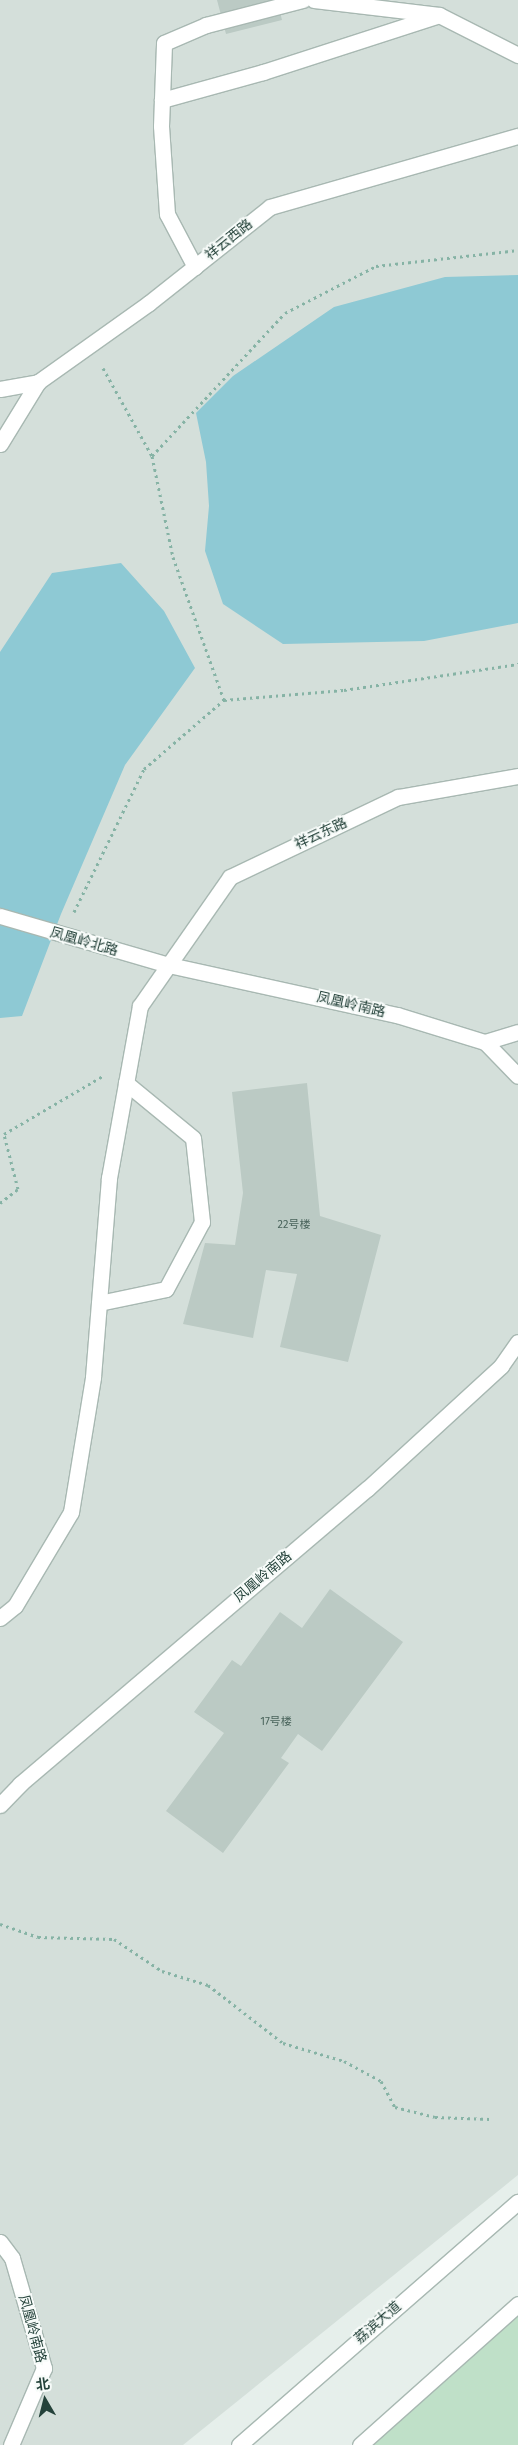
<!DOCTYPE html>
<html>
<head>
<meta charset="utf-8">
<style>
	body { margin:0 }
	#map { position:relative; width:518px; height:2445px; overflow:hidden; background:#e6efeb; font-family:"Fira Sans","Noto Sans SC",sans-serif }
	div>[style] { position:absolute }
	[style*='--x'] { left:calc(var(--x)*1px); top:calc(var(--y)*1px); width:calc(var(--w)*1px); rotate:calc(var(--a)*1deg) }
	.built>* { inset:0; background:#d4dfda }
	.green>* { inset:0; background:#bfe0c8 }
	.water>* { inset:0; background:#8ec9d4 }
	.building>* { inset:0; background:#bbcac4 }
	.path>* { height:3px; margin-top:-1.5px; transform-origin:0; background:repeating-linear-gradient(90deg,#86b3a5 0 2.5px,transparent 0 6.5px) }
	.roads { filter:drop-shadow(1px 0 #a8b8b2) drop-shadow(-1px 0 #a8b8b2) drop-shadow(0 1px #a8b8b2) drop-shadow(0 -1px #a8b8b2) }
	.service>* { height:15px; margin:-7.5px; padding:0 7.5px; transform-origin:7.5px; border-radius:7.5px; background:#fff }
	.minor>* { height:15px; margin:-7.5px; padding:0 7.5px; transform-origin:7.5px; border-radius:7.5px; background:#fff }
	.secondary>* { height:15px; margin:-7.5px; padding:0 7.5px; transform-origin:7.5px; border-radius:7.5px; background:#fff }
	span { translate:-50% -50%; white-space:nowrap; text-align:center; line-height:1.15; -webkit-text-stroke:4px #f7fbf9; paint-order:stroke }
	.number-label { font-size:11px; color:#4a645c }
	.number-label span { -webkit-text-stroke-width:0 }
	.street-label { font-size:14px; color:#24423a }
	.north { position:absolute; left:20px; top:2375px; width:50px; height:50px; -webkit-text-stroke:4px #f7fbf9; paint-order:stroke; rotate:352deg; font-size:14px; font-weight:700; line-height:20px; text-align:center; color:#24423a }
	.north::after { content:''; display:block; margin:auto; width:18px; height:22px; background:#24423a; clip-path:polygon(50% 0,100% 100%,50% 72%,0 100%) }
</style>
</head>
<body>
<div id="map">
	<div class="built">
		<i style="clip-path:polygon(0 0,518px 0,518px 2175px,183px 2445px,0 2445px)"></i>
	</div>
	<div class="green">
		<i style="clip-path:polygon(518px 2304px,518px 2445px,360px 2445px)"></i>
	</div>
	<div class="water">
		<i style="clip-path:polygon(518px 275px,518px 623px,424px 641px,283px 644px,223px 604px,205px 551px,209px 506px,206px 462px,196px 413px,233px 376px,334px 307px,445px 277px)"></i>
		<i style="clip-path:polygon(121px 563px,164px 611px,195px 668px,125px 765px,61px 914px,22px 1016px,0 1018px,0 652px,52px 573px)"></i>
	</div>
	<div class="building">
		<i style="clip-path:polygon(217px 0,277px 0,282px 20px,226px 34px)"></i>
		<i style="clip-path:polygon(307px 1083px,320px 1216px,381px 1235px,348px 1362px,280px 1347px,297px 1274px,266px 1270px,253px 1338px,183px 1324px,205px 1243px,235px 1245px,243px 1193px,232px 1092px)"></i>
		<i style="clip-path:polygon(330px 1589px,403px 1642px,322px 1751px,298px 1734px,281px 1758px,289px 1763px,223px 1853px,166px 1811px,224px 1733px,194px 1712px,232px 1660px,241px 1666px,280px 1612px,302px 1628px)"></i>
	</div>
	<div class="path">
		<i style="--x:103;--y:368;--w:101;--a:60.9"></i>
		<i style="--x:152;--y:456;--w:103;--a:78.3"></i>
		<i style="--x:173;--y:557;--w:152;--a:70.4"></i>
		<i style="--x:224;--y:700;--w:120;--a:-4.8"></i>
		<i style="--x:344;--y:690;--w:176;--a:-8.5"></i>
		<i style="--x:152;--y:456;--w:195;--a:-47.1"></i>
		<i style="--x:285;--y:313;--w:102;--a:-27.3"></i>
		<i style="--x:376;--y:266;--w:143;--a:-6.4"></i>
		<i style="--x:74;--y:912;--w:159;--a:-63.9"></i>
		<i style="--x:144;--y:769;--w:106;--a:-40.8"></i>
		<i style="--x:0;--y:1203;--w:23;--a:-38"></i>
		<i style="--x:18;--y:1189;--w:57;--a:-104.3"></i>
		<i style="--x:4;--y:1134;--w:115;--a:-30.4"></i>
		<i style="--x:0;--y:1924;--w:40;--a:18.9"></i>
		<i style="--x:38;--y:1937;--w:76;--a:1.5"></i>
		<i style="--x:114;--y:1939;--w:58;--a:33.7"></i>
		<i style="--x:162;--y:1971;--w:48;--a:16.9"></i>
		<i style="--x:208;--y:1985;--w:95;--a:37.7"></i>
		<i style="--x:283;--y:2043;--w:64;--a:16.4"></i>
		<i style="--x:344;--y:2061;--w:42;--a:28.4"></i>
		<i style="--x:381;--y:2081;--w:30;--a:62"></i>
		<i style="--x:395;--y:2107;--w:41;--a:14"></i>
		<i style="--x:435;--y:2117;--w:55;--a:2.1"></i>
	</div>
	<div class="roads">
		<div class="service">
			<i style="--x:314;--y:0;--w:126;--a:6.8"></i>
			<i style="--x:439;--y:15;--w:89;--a:26.9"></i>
			<i style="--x:162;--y:100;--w:105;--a:-15.5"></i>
			<i style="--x:263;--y:72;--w:185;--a:-17.9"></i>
			<i style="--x:195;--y:267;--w:60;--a:-117.8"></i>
			<i style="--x:167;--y:214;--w:88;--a:-93.9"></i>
			<i style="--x:161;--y:126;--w:83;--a:-87.9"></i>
			<i style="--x:164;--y:43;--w:46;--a:-23.2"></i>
			<i style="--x:206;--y:25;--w:100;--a:-14.5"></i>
			<i style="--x:0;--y:389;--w:39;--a:-10"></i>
			<i style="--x:485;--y:1042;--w:34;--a:-17"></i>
			<i style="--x:99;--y:1303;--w:68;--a:-11.8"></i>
			<i style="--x:166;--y:1289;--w:76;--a:-61.8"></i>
			<i style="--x:202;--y:1222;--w:84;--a:-96.1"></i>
			<i style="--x:193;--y:1138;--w:87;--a:-140.6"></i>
		</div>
		<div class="minor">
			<i style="--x:0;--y:444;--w:73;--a:-58.5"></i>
			<i style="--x:38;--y:382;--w:136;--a:-35.4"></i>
			<i style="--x:149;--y:303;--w:154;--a:-38.4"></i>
			<i style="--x:270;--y:207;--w:258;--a:-16"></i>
			<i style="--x:0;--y:916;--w:176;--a:16.2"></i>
			<i style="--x:169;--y:965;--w:233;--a:12.4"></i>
			<i style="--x:397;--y:1015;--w:92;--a:17.1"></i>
			<i style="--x:485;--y:1042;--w:47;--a:45.9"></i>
			<i style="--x:0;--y:1618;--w:19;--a:-39"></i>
			<i style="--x:15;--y:1606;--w:109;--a:-59.2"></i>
			<i style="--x:71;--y:1512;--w:137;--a:-80.7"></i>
			<i style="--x:93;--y:1377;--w:200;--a:-85.4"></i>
			<i style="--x:109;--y:1178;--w:175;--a:-79.8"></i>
			<i style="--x:140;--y:1006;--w:157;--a:-55.1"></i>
			<i style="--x:230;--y:877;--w:186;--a:-25.5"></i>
			<i style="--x:398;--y:797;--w:122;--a:-9.9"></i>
			<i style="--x:0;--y:1805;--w:29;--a:-46"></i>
			<i style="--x:20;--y:1784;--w:455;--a:-40.4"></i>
			<i style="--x:367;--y:1489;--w:182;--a:-42.5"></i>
			<i style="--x:501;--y:1366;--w:29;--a:-55"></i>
			<i style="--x:0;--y:2242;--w:20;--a:53"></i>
			<i style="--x:12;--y:2258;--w:115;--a:73.8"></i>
			<i style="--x:44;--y:2368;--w:84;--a:113.2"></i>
		</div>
		<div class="secondary">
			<i style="--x:239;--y:2445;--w:370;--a:-41.1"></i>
			<i style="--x:360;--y:2445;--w:212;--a:-41.7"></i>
		</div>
	</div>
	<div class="number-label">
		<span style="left:294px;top:1225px">22号楼</span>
		<span style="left:276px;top:1722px">17号楼</span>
	</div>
	<div class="street-label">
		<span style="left:229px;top:240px;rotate:-39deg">祥云西路</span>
		<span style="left:321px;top:834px;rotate:-25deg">祥云东路</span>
		<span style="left:84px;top:942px;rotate:16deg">凤凰岭北路</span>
		<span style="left:351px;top:1005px;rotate:13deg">凤凰岭南路</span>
		<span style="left:263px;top:1577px;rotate:-40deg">凤凰岭南路</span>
		<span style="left:378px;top:2323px;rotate:-41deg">荔滨大道</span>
		<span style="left:32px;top:2329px;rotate:75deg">凤凰岭南路</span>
	</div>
	<div class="north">北</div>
</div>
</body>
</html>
